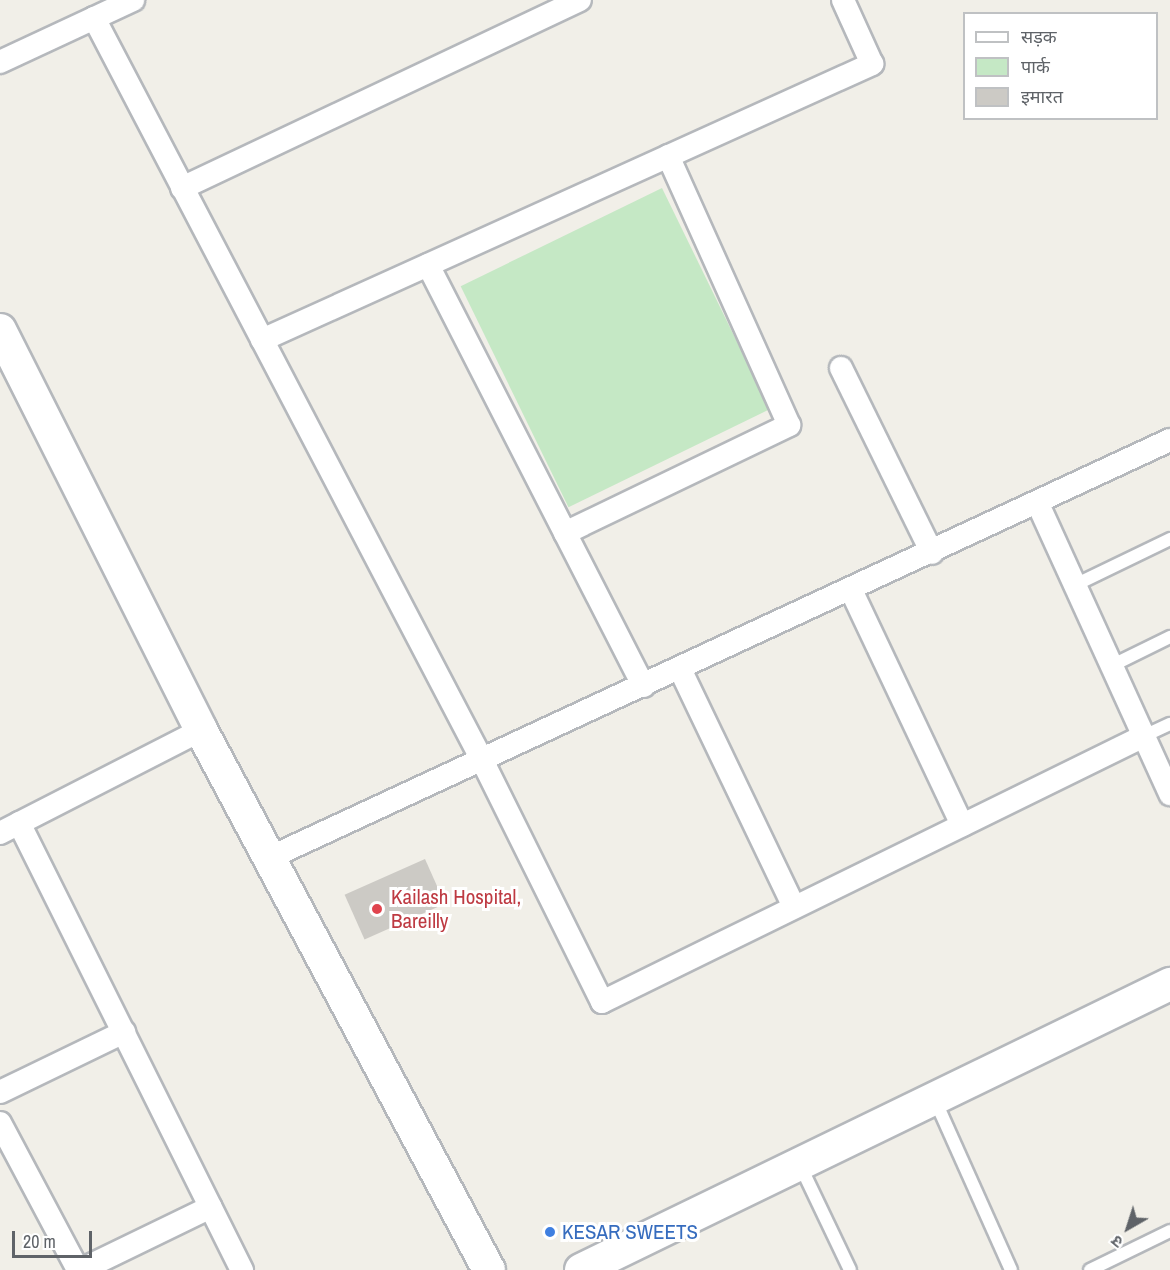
<!DOCTYPE html>
<html>
<head>
<meta charset="utf-8">
<style>
	body { margin:0 }
	#map { position:relative; width:1170px; height:1270px; overflow:hidden; background:#f1efe8; font-family:"Archivo Narrow","Noto Sans Devanagari",sans-serif }
	div>[style] { position:absolute }
	[style*='--x'] { left:calc(var(--x)*1px); top:calc(var(--y)*1px); width:calc(var(--w)*1px); rotate:calc(var(--a)*1deg) }
	.green>* { inset:0; background:#c5e8c5; transform-origin:0 0 }
	.building>* { inset:0; background:#cccac5; transform-origin:0 0 }
	.roads { filter:drop-shadow(2px 0 #b5b8bc) drop-shadow(-2px 0 #b5b8bc) drop-shadow(0 2px #b5b8bc) drop-shadow(0 -2px #b5b8bc) }
	.lane>* { height:12px; margin:-6px; padding:0 6px; transform-origin:6px; border-radius:6px; background:#fff }
	.street>* { height:22px; margin:-11px; padding:0 11px; transform-origin:11px; border-radius:11px; background:#fff }
	.secondary>* { height:32px; margin:-16px; padding:0 16px; transform-origin:16px; border-radius:16px; background:#fff }
	.dots>* { width:16px; height:16px; translate:-50% -50%; box-sizing:border-box; border:3px solid #fff; border-radius:50% }
	span { translate:-50% -50%; white-space:nowrap; text-align:center; line-height:1.15; -webkit-text-stroke:6px #fff; paint-order:stroke }
	.health-label { font-size:21px; color:#be3a42 }
	.left { translate:0 -50%; text-align:left }
	.shop-label { font-size:21px; color:#366cbe }
	.legend { position:absolute; left:963px; top:12px; width:195px; height:108px; box-sizing:border-box; background:#fff; border:2px solid #bfc1c3; margin:0; padding:8px 10px; list-style:none; font-size:18px; color:#5f6368 }
	.legend li { display:flex; align-items:center; gap:12px; height:30px }
	.legend b { width:30px; border:2px solid #bfc1c3 }
	.north { position:absolute; left:1098px; top:1198px; width:60px; height:60px; -webkit-text-stroke:4px #fff; paint-order:stroke; rotate:219deg; font-size:16px; font-weight:700; line-height:24px; text-align:center; color:#5f6368 }
	.north::after { content:''; display:block; margin:auto; width:21px; height:27px; background:#5f6368; clip-path:polygon(50% 0,100% 100%,50% 72%,0 100%) }
	.scale { position:absolute; left:12px; top:1231px; width:80px; height:27px; box-sizing:border-box; border:3px solid #5f6368; border-top:0; padding-left:8px; font-size:18px; line-height:21px; white-space:nowrap; color:#5f6368; -webkit-text-stroke:4px #fff; paint-order:stroke }
</style>
</head>
<body>
<div id="map">
	<div class="green">
		<i style="left:662px;top:188px;width:246px;height:224px;rotate:64deg"></i>
	</div>
	<div class="building">
		<i style="left:425px;top:859px;width:49px;height:88px;rotate:66deg"></i>
	</div>
	<div class="roads">
		<div class="lane">
			<i style="--x:1075;--y:585;--w:106;--a:-25.8"></i>
			<i style="--x:1111;--y:666;--w:66;--a:-26.2"></i>
			<i style="--x:1144;--y:736;--w:29;--a:-25"></i>
			<i style="--x:935;--y:1100;--w:186;--a:65.9"></i>
			<i style="--x:800;--y:1165;--w:116;--a:64.5"></i>
			<i style="--x:1090;--y:1270;--w:89;--a:-26"></i>
		</div>
		<div class="street">
			<i style="--x:94;--y:18;--w:837;--a:62.39"></i>
			<i style="--x:482;--y:760;--w:270;--a:63.6"></i>
			<i style="--x:602;--y:1002;--w:604;--a:-26.14"></i>
			<i style="--x:0;--y:62;--w:147;--a:-25"></i>
			<i style="--x:182;--y:188;--w:440;--a:-25.3"></i>
			<i style="--x:428;--y:265;--w:473;--a:62.9"></i>
			<i style="--x:262;--y:340;--w:670;--a:-24.34"></i>
			<i style="--x:872;--y:64;--w:70;--a:-114.4"></i>
			<i style="--x:841;--y:368;--w:206;--a:63.8"></i>
			<i style="--x:1038;--y:504;--w:319;--a:65.5"></i>
			<i style="--x:565;--y:533;--w:249;--a:-25.7"></i>
			<i style="--x:789;--y:425;--w:295;--a:-114.2"></i>
			<i style="--x:851;--y:590;--w:260;--a:64.7"></i>
			<i style="--x:680;--y:669;--w:264;--a:64.4"></i>
			<i style="--x:19;--y:823;--w:500;--a:63.5"></i>
			<i style="--x:0;--y:833;--w:226;--a:-27.1"></i>
			<i style="--x:269;--y:858;--w:993;--a:-24.89"></i>
			<i style="--x:0;--y:1092;--w:138;--a:-25.8"></i>
			<i style="--x:0;--y:1123;--w:166;--a:62"></i>
			<i style="--x:81;--y:1270;--w:144;--a:-25.9"></i>
		</div>
		<div class="secondary">
			<i style="--x:0;--y:330;--w:448;--a:63.3"></i>
			<i style="--x:201;--y:730;--w:612;--a:61.93"></i>
			<i style="--x:581;--y:1270;--w:655;--a:-25.9"></i>
		</div>
	</div>
	<div class="dots">
		<i style="left:377px;top:909px;background:#e0444e"></i>
		<i style="left:550px;top:1232px;background:#3f7fe0"></i>
	</div>
	<div class="health-label">
		<span class="left" style="left:391px;top:909px">Kailash Hospital,<br>Bareilly</span>
	</div>
	<div class="shop-label">
		<span class="left" style="left:562px;top:1232px">KESAR SWEETS</span>
	</div>
	<ul class="legend">
	<li><b style="height:8px;background:#fff"></b>सड़क</li>
	<li><b style="height:16px;background:#c5e8c5"></b>पार्क</li>
	<li><b style="height:16px;background:#cccac5"></b>इमारत</li>
	</ul>
	<div class="north">उ</div>
	<div class="scale">20 m</div>
</div>
</body>
</html>
